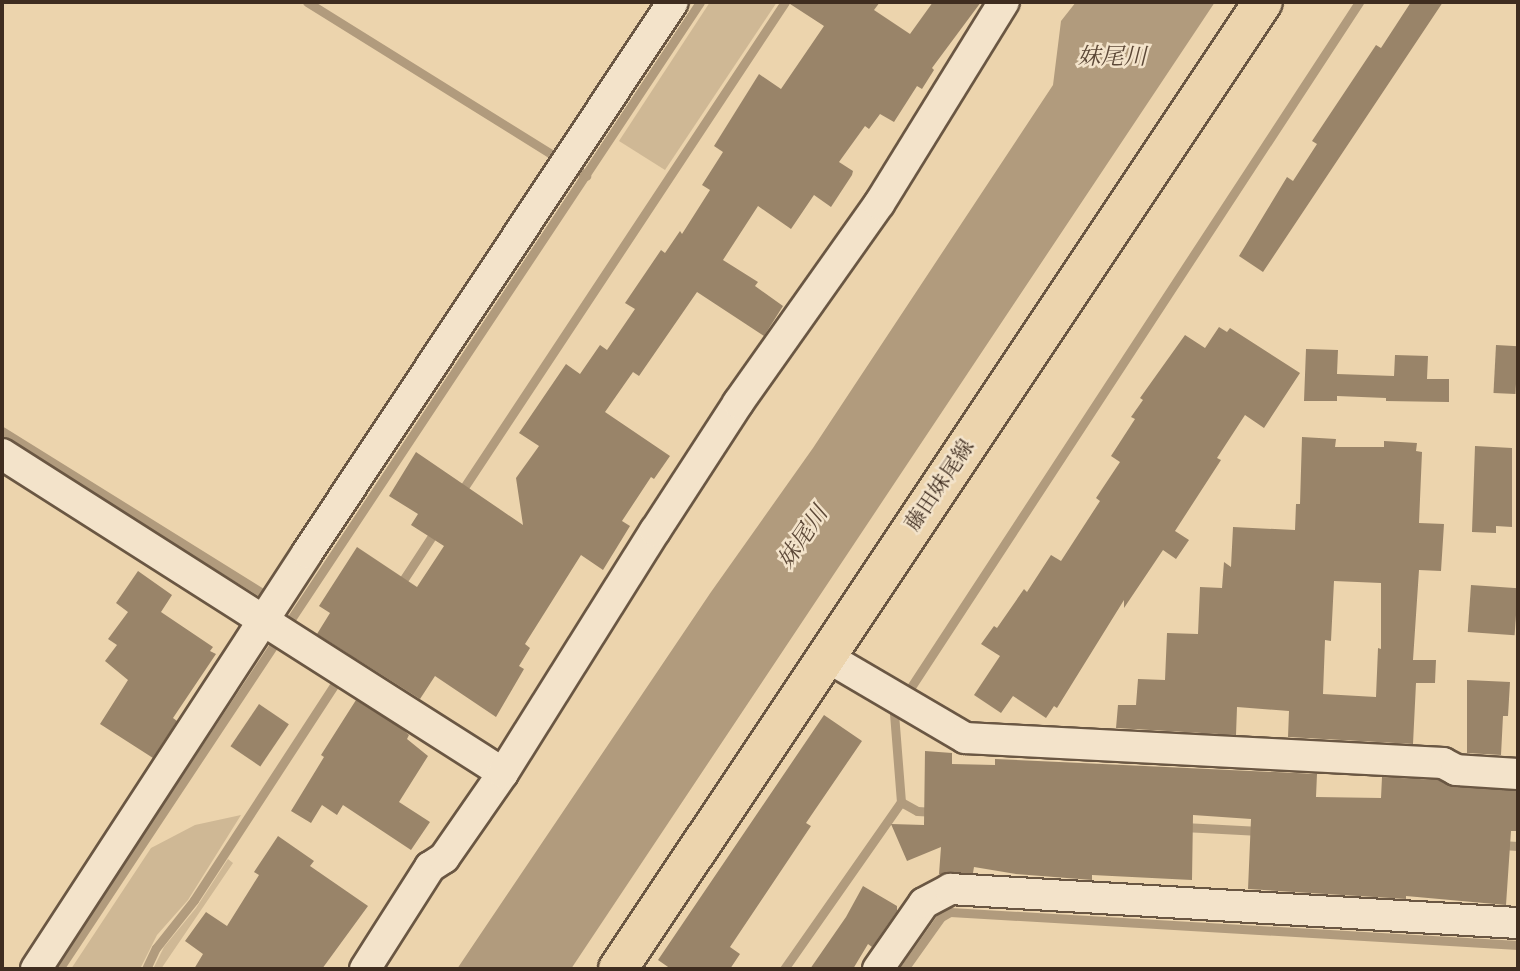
<!DOCTYPE html>
<html>
<head>
<meta charset="utf-8">
<style>
	body { margin:0 }
	#map { position:relative; width:1520px; height:971px; overflow:hidden; background:#ecd4ad; font-family:"IM FELL English","Noto Serif JP",serif }
	div>[style] { position:absolute }
	[style*='--x'] { left:calc(var(--x)*1px); top:calc(var(--y)*1px); width:calc(var(--w)*1px); rotate:calc(var(--a)*1deg) }
	.green>* { inset:0; background:#cfb895 }
	.water>* { inset:0; background:#b19b7d }
	.stream>* { height:9px; margin:-4.5px; padding:0 4.5px; transform-origin:4.5px; border-radius:4.5px; background:#b19b7d }
	.building>* { inset:0; background:#998469; transform-origin:0 0 }
	.roads { filter:drop-shadow(2px 0 #6a5743) drop-shadow(-2px 0 #6a5743) drop-shadow(0 2px #6a5743) drop-shadow(0 -2px #6a5743) }
	.minor>* { height:30px; margin:-15px; padding:0 15px; transform-origin:15px; border-radius:15px; background:#f3e3ca }
	.major>* { height:38px; margin:-19px; padding:0 19px; transform-origin:19px; border-radius:19px; background:#ecd4ad }
	span { translate:-50% -50%; white-space:nowrap; text-align:center; line-height:1.15; -webkit-text-stroke:5px #f3e3ca; paint-order:stroke }
	.street-label { font-size:21px; color:#3f2d20 }
	.water-label { font-size:23px; color:#5c4837; font-style:italic }
	.frame { position:absolute; inset:0; border:4px solid #3f2d20; pointer-events:none }
</style>
</head>
<body>
<div id="map">
	<div class="green">
		<i style="clip-path:polygon(710px 2px,777px 2px,665px 170px,619px 141px)"></i>
		<i style="clip-path:polygon(241px 815px,188px 900px,157px 935px,140px 969px,71px 969px,151px 848px,195px 825px)"></i>
		<i style="clip-path:polygon(228px 859px,233px 863px,161px 969px,153px 969px,164px 947px,196px 908px)"></i>
	</div>
	<div class="water">
		<i style="clip-path:polygon(1076px 2px,1215px 2px,571px 969px,457px 969px,711px 592px,813px 448px,1053px 85px,1061px 21px)"></i>
	</div>
	<div class="stream">
		<i style="--x:307;--y:2;--w:329;--a:31.9"></i>
		<i style="--x:2;--y:431;--w:316;--a:31.9"></i>
		<i style="--x:459;--y:495;--w:591;--a:-56.53"></i>
		<i style="--x:398;--y:588;--w:69;--a:-56.8"></i>
		<i style="--x:901;--y:802;--w:18;--a:29"></i>
		<i style="--x:917;--y:811;--w:18;--a:3"></i>
		<i style="--x:1183;--y:827;--w:77;--a:3"></i>
		<i style="--x:1501;--y:845;--w:17;--a:3"></i>
		<i style="--x:59;--y:969;--w:1160;--a:-56.46"></i>
		<i style="--x:146;--y:969;--w:23;--a:-65"></i>
		<i style="--x:156;--y:948;--w:61;--a:-51.6"></i>
		<i style="--x:194;--y:900;--w:302;--a:-56.9"></i>
		<i style="--x:784;--y:969;--w:204;--a:-55"></i>
		<i style="--x:901;--y:802;--w:89;--a:-94.5"></i>
		<i style="--x:894;--y:713;--w:850;--a:-56.81"></i>
		<i style="--x:904;--y:969;--w:64;--a:-54.6"></i>
		<i style="--x:941;--y:917;--w:10;--a:-29"></i>
		<i style="--x:950;--y:912;--w:569;--a:3.33"></i>
	</div>
	<div class="building">
		<i style="clip-path:polygon(787px 2px,880px 2px,874px 10px,910px 34px,933px 2px,981px 2px,932px 68px,934px 70px,922px 89px,917px 86px,894px 122px,880px 114px,869px 129px,865px 126px,839px 162px,853px 171px,852px 175px,831px 207px,814px 195px,791px 229px,758px 206px,723px 260px,758px 282px,755px 286px,783px 306px,764px 336px,697px 292px,639px 376px,633px 372px,605px 412px,670px 456px,654px 479px,651px 477px,622px 521px,630px 526px,603px 570px,581px 555px,525px 644px,530px 648px,519px 666px,524px 669px,496px 717px,435px 676px,420px 699px,317px 634px,330px 613px,319px 606px,357px 547px,417px 587px,444px 546px,411px 525px,418px 514px,389px 496px,416px 452px,523px 525px,516px 478px,539px 446px,519px 433px,566px 364px,580px 374px,600px 345px,607px 350px,635px 309px,625px 303px,661px 250px,665px 253px,680px 231px,682px 234px,710px 190px,702px 185px,723px 152px,714px 146px,759px 74px,781px 89px,824px 26px)"></i>
		<i style="clip-path:polygon(1411px 2px,1443px 2px,1263px 272px,1239px 256px,1287px 177px,1293px 181px,1317px 144px,1312px 141px,1376px 45px,1381px 48px)"></i>
		<i style="clip-path:polygon(1219px 327px,1227px 332px,1230px 328px,1300px 373px,1264px 428px,1245px 415px,1217px 458px,1221px 460px,1175px 531px,1189px 540px,1176px 559px,1163px 550px,1124px 608px,1124px 600px,1057px 708px,1054px 706px,1046px 718px,1013px 696px,1001px 713px,974px 695px,1000px 656px,981px 644px,994px 626px,997px 628px,1024px 589px,1027px 592px,1051px 555px,1061px 561px,1100px 501px,1096px 498px,1120px 462px,1111px 456px,1135px 419px,1131px 417px,1143px 400px,1140px 398px,1185px 335px,1205px 348px)"></i>
		<i style="left:1496px;top:345px;width:22px;height:48px;rotate:3deg"></i>
		<i style="clip-path:polygon(1306px 349px,1338px 350px,1337px 374px,1394px 376px,1395px 355px,1428px 356px,1427px 379px,1449px 379px,1449px 402px,1386px 401px,1386px 398px,1337px 396px,1337px 401px,1304px 401px)"></i>
		<i style="clip-path:polygon(evenodd,1302px 437px,1336px 439px,1335px 447px,1384px 447px,1384px 441px,1417px 443px,1416px 451px,1422px 452px,1419px 523px,1444px 524px,1441px 571px,1419px 570px,1413px 660px,1436px 660px,1435px 683px,1416px 683px,1413px 744px,1288px 737px,1289px 711px,1237px 707px,1236px 735px,1116px 728px,1118px 705px,1136px 705px,1138px 679px,1165px 680px,1167px 633px,1198px 634px,1200px 587px,1222px 588px,1224px 562px,1231px 567px,1233px 527px,1295px 530px,1296px 504px,1300px 504px,1302px 437px,1334px 581px,1381px 583px,1381px 649px,1378px 648px,1376px 697px,1323px 694px,1325px 640px,1331px 641px,1334px 581px)"></i>
		<i style="clip-path:polygon(1475px 446px,1512px 448px,1512px 527px,1496px 526px,1496px 533px,1472px 532px)"></i>
		<i style="clip-path:polygon(138px 571px,172px 595px,161px 612px,213px 647px,210px 651px,216px 654px,173px 718px,177px 721px,153px 758px,100px 724px,128px 680px,105px 661px,117px 645px,108px 639px,128px 612px,116px 603px)"></i>
		<i style="left:1471px;top:585px;width:47px;height:47px;rotate:4deg"></i>
		<i style="clip-path:polygon(1467px 680px,1510px 682px,1508px 716px,1503px 716px,1501px 755px,1467px 753px)"></i>
		<i style="clip-path:polygon(356px 700px,401px 728px,409px 735px,407px 739px,428px 756px,399px 802px,430px 822px,411px 850px,343px 805px,337px 815px,322px 805px,311px 823px,291px 811px,324px 757px,321px 755px)"></i>
		<i style="left:259px;top:704px;width:36px;height:51px;rotate:34deg"></i>
		<i style="clip-path:polygon(824px 715px,862px 741px,806px 823px,811px 826px,730px 947px,740px 954px,730px 969px,671px 969px,658px 960px)"></i>
		<i style="clip-path:polygon(925px 751px,952px 753px,952px 764px,995px 765px,995px 759px,1317px 774px,1316px 797px,1381px 798px,1382px 777px,1438px 780px,1455px 787px,1518px 791px,1518px 831px,1511px 831px,1506px 905px,1406px 896px,1406px 899px,1248px 889px,1251px 819px,1193px 815px,1192px 880px,1092px 875px,1092px 880px,1016px 874px,974px 867px,973px 873px,939px 874px,941px 847px,907px 861px,891px 824px,924px 825px)"></i>
		<i style="clip-path:polygon(278px 836px,314px 861px,310px 866px,368px 906px,322px 969px,194px 969px,203px 954px,185px 941px,206px 912px,227px 926px,259px 875px,254px 872px)"></i>
		<i style="clip-path:polygon(863px 886px,897px 906px,897px 911px,872px 947px,868px 944px,853px 969px,810px 969px,846px 917px)"></i>
	</div>
	<div class="roads">
		<div class="minor">
			<i style="--x:2;--y:454;--w:594;--a:32.49"></i>
			<i style="--x:827;--y:657;--w:160;--a:30.4"></i>
			<i style="--x:965;--y:738;--w:479;--a:3"></i>
			<i style="--x:1443;--y:763;--w:15;--a:28"></i>
			<i style="--x:1456;--y:770;--w:62;--a:3.7"></i>
			<i style="--x:36;--y:969;--w:496;--a:-56.9"></i>
			<i style="--x:307;--y:553;--w:661;--a:-56.41"></i>
			<i style="--x:365;--y:969;--w:121;--a:-57.5"></i>
			<i style="--x:430;--y:867;--w:17;--a:-33"></i>
			<i style="--x:444;--y:858;--w:103;--a:-55.2"></i>
			<i style="--x:503;--y:773;--w:286;--a:-57.9"></i>
			<i style="--x:655;--y:531;--w:153;--a:-57"></i>
			<i style="--x:738;--y:403;--w:244;--a:-54.7"></i>
			<i style="--x:879;--y:204;--w:238;--a:-58.3"></i>
			<i style="--x:878;--y:969;--w:80;--a:-55.1"></i>
			<i style="--x:924;--y:903;--w:30;--a:-28"></i>
			<i style="--x:950;--y:889;--w:569;--a:3.43"></i>
		</div>
		<div class="major">
			<i style="--x:618;--y:969;--w:1162;--a:-56.3"></i>
		</div>
	</div>
	<div class="street-label">
		<span style="left:941px;top:486px;rotate:-56deg">藤田妹尾線</span>
	</div>
	<div class="water-label">
		<span style="left:1112px;top:58px">妹尾川</span>
		<span style="left:804px;top:538px;rotate:-56deg">妹尾川</span>
	</div>
	<div class="frame"></div>
</div>
</body>
</html>
